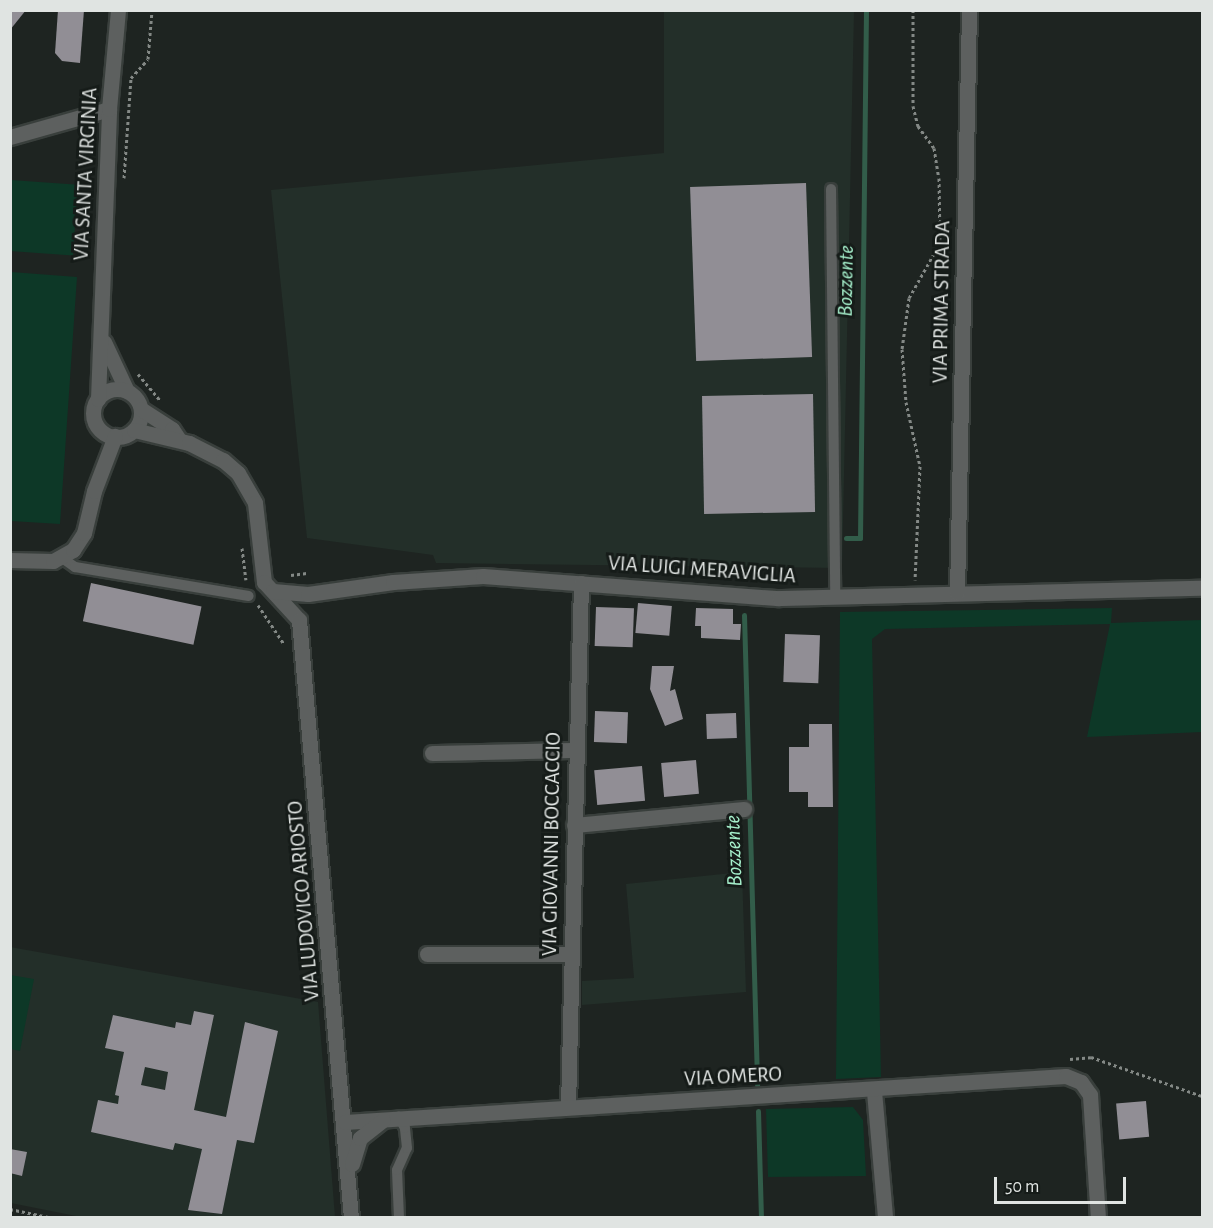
<!DOCTYPE html>
<html>
<head>
<meta charset="utf-8">
<style>
	body { margin:0 }
	#map { position:relative; width:1213px; height:1228px; overflow:hidden; background:#1e2421; font-family:"Alegreya Sans",sans-serif }
	div>[style] { position:absolute }
	[style*='--x'] { left:calc(var(--x)*1px); top:calc(var(--y)*1px); width:calc(var(--w)*1px); rotate:calc(var(--a)*1deg) }
	.built>* { inset:0; background:#232f29 }
	.green>* { inset:0; background:#0d3827; transform-origin:0 0 }
	.stream>* { height:5px; margin:-2.5px; padding:0 2.5px; transform-origin:2.5px; border-radius:2.5px; background:#325d4a }
	.building>* { inset:0; background:#918e95; transform-origin:0 0 }
	.path>* { height:3px; margin-top:-1.5px; transform-origin:0; background:repeating-linear-gradient(90deg,#848986 0 3px,transparent 0 6px) }
	.roads { filter:drop-shadow(2px 0 #393f3c) drop-shadow(-2px 0 #393f3c) drop-shadow(0 2px #393f3c) drop-shadow(0 -2px #393f3c) }
	.service>* { height:10px; margin:-5px; padding:0 5px; transform-origin:5px; border-radius:5px; background:#5d605f }
	.minor>* { height:15px; margin:-7.5px; padding:0 7.5px; transform-origin:7.5px; border-radius:7.5px; background:#5d605f }
	.minor>.ring { margin:-7.5px; padding:0; box-sizing:content-box; background:none; border:15px solid #5d605f; border-radius:50% }
	span { translate:-50% -50%; white-space:nowrap; text-align:center; line-height:1.15; -webkit-text-stroke:6px #151b18; paint-order:stroke }
	.street-label { font-size:21px; color:#e0e4e2 }
	.water-label { font-size:22px; color:#a6f0cc; font-style:italic }
	.frame { position:absolute; inset:0; border:12px solid #e0e4e2; pointer-events:none }
	.scale { position:absolute; left:994px; top:1177px; width:132px; height:27px; box-sizing:border-box; border:3px solid #e0e4e2; border-top:0; padding-left:8px; font-size:18px; line-height:21px; white-space:nowrap; color:#e0e4e2; -webkit-text-stroke:4px #151b18; paint-order:stroke }
</style>
</head>
<body>
<div id="map">
	<div class="built">
		<i style="clip-path:polygon(664px 11px,854px 11px,842px 568px,436px 563px,433px 555px,307px 538px,271px 190px,664px 153px)"></i>
		<i style="clip-path:polygon(742px 872px,746px 992px,582px 1005px,582px 981px,634px 978px,626px 884px)"></i>
		<i style="clip-path:polygon(10px 947px,318px 1002px,335px 1217px,86px 1218px,11px 1203px)"></i>
	</div>
	<div class="green">
		<i style="left:11px;top:180px;width:67px;height:71px;rotate:4deg"></i>
		<i style="clip-path:polygon(11px 272px,77px 277px,60px 524px,11px 521px)"></i>
		<i style="clip-path:polygon(1112px 608px,1111px 623px,1202px 620px,1202px 732px,1087px 737px,1110px 624px,885px 629px,872px 639px,881px 1077px,836px 1079px,840px 612px)"></i>
		<i style="clip-path:polygon(10px 975px,34px 979px,20px 1051px,11px 1049px)"></i>
		<i style="clip-path:polygon(853px 1107px,863px 1120px,866px 1176px,768px 1177px,766px 1109px)"></i>
	</div>
	<div class="stream">
		<i style="--x:846;--y:538;--w:14;--a:0"></i>
		<i style="--x:860;--y:538;--w:528;--a:-89.35"></i>
		<i style="--x:744;--y:615;--w:470;--a:88.4"></i>
		<i style="--x:758;--y:1111;--w:107;--a:88.4"></i>
	</div>
	<div class="building">
		<i style="clip-path:polygon(10px 10px,26px 10px,10px 30px)"></i>
		<i style="clip-path:polygon(58px 10px,84px 10px,80px 63px,62px 61px,55px 53px)"></i>
		<i style="left:806px;top:183px;width:174px;height:116px;rotate:88deg"></i>
		<i style="left:813px;top:394px;width:118px;height:111px;rotate:89deg"></i>
		<i style="left:91px;top:583px;width:113px;height:39px;rotate:12deg"></i>
		<i style="left:638px;top:603px;width:34px;height:30px;rotate:5deg"></i>
		<i style="left:596px;top:607px;width:38px;height:39px;rotate:2deg"></i>
		<i style="clip-path:polygon(696px 608px,733px 609px,733px 624px,741px 624px,740px 640px,701px 638px,701px 626px,695px 626px)"></i>
		<i style="left:785px;top:634px;width:35px;height:48px;rotate:2deg"></i>
		<i style="clip-path:polygon(652px 666px,674px 666px,670px 691px,675px 689px,683px 719px,665px 726px,650px 689px)"></i>
		<i style="left:595px;top:711px;width:33px;height:31px;rotate:2deg"></i>
		<i style="left:736px;top:713px;width:25px;height:30px;rotate:88deg"></i>
		<i style="clip-path:polygon(809px 724px,832px 724px,833px 807px,808px 807px,808px 792px,789px 792px,789px 747px,809px 747px)"></i>
		<i style="left:696px;top:760px;width:34px;height:35px;rotate:85deg"></i>
		<i style="left:642px;top:766px;width:35px;height:48px;rotate:85deg"></i>
		<i style="clip-path:polygon(evenodd,194px 1011px,214px 1015px,194px 1110px,226px 1117px,245px 1022px,278px 1031px,254px 1143px,237px 1140px,222px 1214px,188px 1210px,202px 1149px,175px 1143px,173px 1150px,91px 1132px,98px 1100px,118px 1104px,119px 1096px,115px 1095px,124px 1052px,105px 1048px,113px 1015px,175px 1028px,176px 1022px,191px 1025px,194px 1011px,145px 1067px,168px 1072px,165px 1090px,141px 1085px,145px 1067px)"></i>
		<i style="left:1146px;top:1101px;width:36px;height:30px;rotate:85deg"></i>
		<i style="clip-path:polygon(10px 1149px,27px 1152px,22px 1176px,10px 1173px)"></i>
	</div>
	<div class="path">
		<i style="--x:913;--y:10;--w:96;--a:90"></i>
		<i style="--x:913;--y:106;--w:21;--a:76"></i>
		<i style="--x:918;--y:126;--w:27;--a:54"></i>
		<i style="--x:934;--y:148;--w:30;--a:81"></i>
		<i style="--x:939;--y:178;--w:65;--a:89.1"></i>
		<i style="--x:940;--y:243;--w:63;--a:119.4"></i>
		<i style="--x:909;--y:298;--w:51;--a:97.8"></i>
		<i style="--x:902;--y:349;--w:53;--a:85.7"></i>
		<i style="--x:906;--y:402;--w:66;--a:77.7"></i>
		<i style="--x:920;--y:466;--w:114;--a:92.5"></i>
		<i style="--x:124;--y:178;--w:100;--a:-86"></i>
		<i style="--x:131;--y:78;--w:25;--a:-48"></i>
		<i style="--x:148;--y:59;--w:49;--a:-85.3"></i>
		<i style="--x:138;--y:374;--w:35;--a:50"></i>
		<i style="--x:242;--y:548;--w:32;--a:83"></i>
		<i style="--x:291;--y:575;--w:16;--a:-7"></i>
		<i style="--x:258;--y:605;--w:47;--a:56.3"></i>
		<i style="--x:1070;--y:1059;--w:21;--a:-5"></i>
		<i style="--x:1091;--y:1057;--w:118;--a:19.4"></i>
		<i style="--x:10;--y:1209;--w:44;--a:11.8"></i>
	</div>
	<div class="roads">
		<div class="service">
			<i style="--x:831;--y:189;--w:407;--a:89.4"></i>
			<i style="--x:62;--y:558;--w:16;--a:35"></i>
			<i style="--x:75;--y:567;--w:176;--a:9.5"></i>
			<i style="--x:399;--y:1218;--w:48;--a:-92.4"></i>
			<i style="--x:397;--y:1170;--w:24;--a:-66"></i>
			<i style="--x:407;--y:1148;--w:20;--a:-96"></i>
			<i style="--x:405;--y:1128;--w:13;--a:-119"></i>
		</div>
		<div class="minor">
			<i style="--x:10;--y:137;--w:103;--a:-15.8"></i>
			<i style="--x:104;--y:342;--w:54;--a:64.9"></i>
			<i class="ring" style="left:93px;top:389px;width:33px;height:33px"></i>
			<i style="--x:98;--y:399;--w:290;--a:-87.8"></i>
			<i style="--x:109;--y:109;--w:99;--a:-84.8"></i>
			<i style="--x:141;--y:409;--w:37;--a:33"></i>
			<i style="--x:172;--y:429;--w:11;--a:56"></i>
			<i style="--x:134;--y:430;--w:57;--a:13.3"></i>
			<i style="--x:189;--y:443;--w:38;--a:27"></i>
			<i style="--x:223;--y:460;--w:20;--a:41"></i>
			<i style="--x:238;--y:473;--w:34;--a:60"></i>
			<i style="--x:255;--y:503;--w:80;--a:83.5"></i>
			<i style="--x:264;--y:582;--w:52;--a:47.4"></i>
			<i style="--x:299;--y:620;--w:600;--a:85.03"></i>
			<i style="--x:10;--y:560;--w:43;--a:1.3"></i>
			<i style="--x:53;--y:561;--w:23;--a:-29"></i>
			<i style="--x:73;--y:550;--w:20;--a:-57"></i>
			<i style="--x:84;--y:533;--w:43;--a:-76.6"></i>
			<i style="--x:94;--y:491;--w:59;--a:-69.1"></i>
			<i style="--x:273;--y:591;--w:35;--a:5"></i>
			<i style="--x:308;--y:594;--w:86;--a:-8"></i>
			<i style="--x:393;--y:582;--w:90;--a:-3.8"></i>
			<i style="--x:483;--y:576;--w:297;--a:4.3"></i>
			<i style="--x:779;--y:598;--w:423;--a:-1.4"></i>
			<i style="--x:957;--y:593;--w:583;--a:-88.82"></i>
			<i style="--x:432;--y:753;--w:143;--a:-1.2"></i>
			<i style="--x:574;--y:825;--w:171;--a:-5.4"></i>
			<i style="--x:427;--y:954;--w:144;--a:0"></i>
			<i style="--x:874;--y:1091;--w:127;--a:85"></i>
			<i style="--x:568;--y:1107;--w:524;--a:-88.58"></i>
			<i style="--x:345;--y:1122;--w:722;--a:-3.65"></i>
			<i style="--x:1066;--y:1076;--w:16;--a:22"></i>
			<i style="--x:1081;--y:1082;--w:16;--a:55"></i>
			<i style="--x:1090;--y:1095;--w:123;--a:86.3"></i>
			<i style="--x:352;--y:1164;--w:27;--a:-73"></i>
			<i style="--x:360;--y:1138;--w:29;--a:-38"></i>
		</div>
	</div>
	<div class="street-label">
		<span style="left:86px;top:174px;rotate:-87deg">VIA SANTA VIRGINIA</span>
		<span style="left:942px;top:302px;rotate:-89deg">VIA PRIMA STRADA</span>
		<span style="left:702px;top:570px;rotate:4deg">VIA LUIGI MERAVIGLIA</span>
		<span style="left:552px;top:844px;rotate:-89deg">VIA GIOVANNI BOCCACCIO</span>
		<span style="left:304px;top:901px;rotate:-95deg">VIA LUDOVICO ARIOSTO</span>
		<span style="left:733px;top:1077px;rotate:-3deg">VIA OMERO</span>
	</div>
	<div class="water-label">
		<span style="left:846px;top:281px;rotate:-89deg">Bozzente</span>
		<span style="left:734px;top:851px;rotate:-92deg">Bozzente</span>
	</div>
	<div class="frame"></div>
	<div class="scale">50 m</div>
</div>
</body>
</html>
